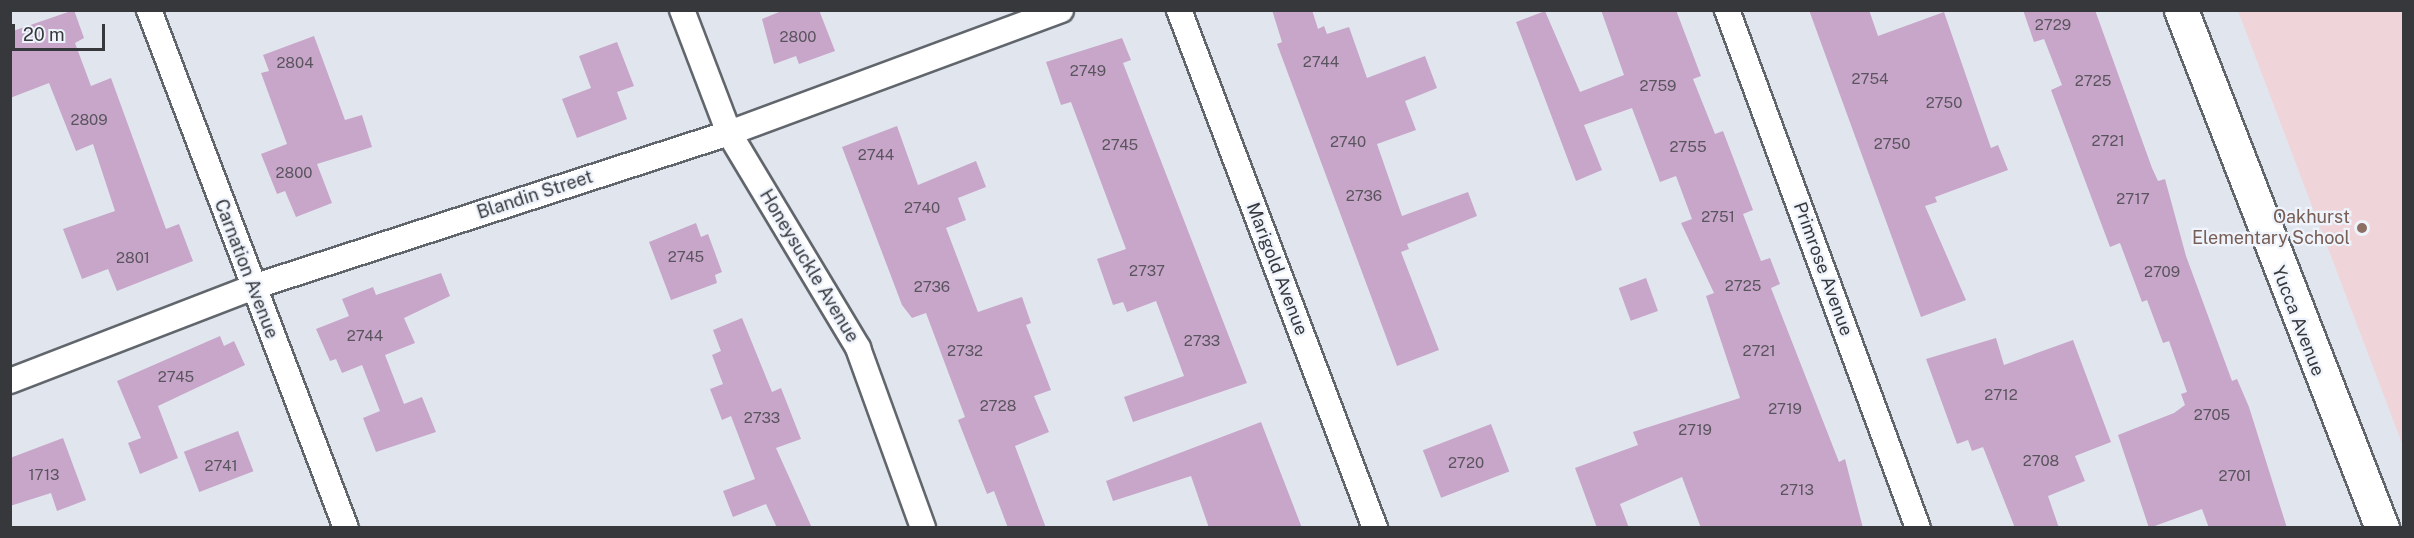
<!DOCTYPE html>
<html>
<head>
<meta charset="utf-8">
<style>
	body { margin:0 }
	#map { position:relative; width:2414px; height:538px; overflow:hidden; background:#e1e6ee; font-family:"Public Sans",sans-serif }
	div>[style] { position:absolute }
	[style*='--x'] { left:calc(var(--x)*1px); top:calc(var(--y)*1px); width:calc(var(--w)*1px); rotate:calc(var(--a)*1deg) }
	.education>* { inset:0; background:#efd4d9 }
	.building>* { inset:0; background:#c7a6c9; transform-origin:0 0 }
	.roads { filter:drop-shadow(2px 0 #61666d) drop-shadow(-2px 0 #61666d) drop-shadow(0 2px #61666d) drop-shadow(0 -2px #61666d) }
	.street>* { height:24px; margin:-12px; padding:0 12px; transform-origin:12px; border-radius:12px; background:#fff }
	.secondary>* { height:33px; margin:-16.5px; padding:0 16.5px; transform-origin:16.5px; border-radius:16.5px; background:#fff }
	.dots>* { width:16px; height:16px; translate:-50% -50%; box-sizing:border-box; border:3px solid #eef3fc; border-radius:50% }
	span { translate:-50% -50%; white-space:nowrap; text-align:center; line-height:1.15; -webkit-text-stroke:4.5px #eef3fc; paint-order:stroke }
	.number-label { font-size:15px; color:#5a545e }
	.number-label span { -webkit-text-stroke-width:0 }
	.street-label { font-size:18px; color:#36383b }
	.education-label { font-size:18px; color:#785e54 }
	.right { translate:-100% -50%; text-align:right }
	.frame { position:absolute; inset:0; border:12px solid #36383b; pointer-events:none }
	.scale { position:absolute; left:12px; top:24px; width:93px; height:27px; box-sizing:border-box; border:3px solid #36383b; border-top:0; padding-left:8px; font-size:18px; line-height:21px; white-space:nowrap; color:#36383b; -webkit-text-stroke:4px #eef3fc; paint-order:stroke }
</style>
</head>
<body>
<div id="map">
	<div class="education">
		<i style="clip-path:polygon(2238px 11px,2403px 11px,2403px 446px)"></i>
	</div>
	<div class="building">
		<i style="clip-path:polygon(74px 10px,84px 38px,75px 43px,91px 86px,111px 78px,166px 229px,179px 224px,193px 261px,117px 291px,108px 269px,82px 279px,63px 229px,115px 211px,93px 144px,76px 151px,49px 83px,10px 98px,10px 32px)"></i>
		<i style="clip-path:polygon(784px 10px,819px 10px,835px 51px,799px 64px,796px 56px,774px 64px,762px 19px)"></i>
		<i style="clip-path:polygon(1272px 10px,1312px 10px,1318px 29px,1324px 26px,1327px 34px,1349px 27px,1367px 78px,1425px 56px,1437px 88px,1405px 101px,1416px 130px,1377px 144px,1402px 216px,1468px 192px,1477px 216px,1407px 244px,1409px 249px,1401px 252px,1439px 350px,1397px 366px,1277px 44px,1282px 42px)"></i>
		<i style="clip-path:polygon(1601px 10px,1676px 10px,1701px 76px,1693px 79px,1715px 134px,1723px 131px,1753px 210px,1743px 214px,1761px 261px,1770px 258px,1780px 284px,1771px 288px,1839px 462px,1845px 459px,1863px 528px,1701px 528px,1682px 477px,1620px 504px,1629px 528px,1597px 528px,1575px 468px,1638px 445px,1633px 432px,1740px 398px,1706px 296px,1714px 293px,1681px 223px,1692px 219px,1676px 176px,1660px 182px,1632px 108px,1584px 125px,1602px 170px,1576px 181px,1516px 22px,1545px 11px,1580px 92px,1624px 75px)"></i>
		<i style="clip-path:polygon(1809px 10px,1869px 10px,1878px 36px,1944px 12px,1991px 148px,1998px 145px,2008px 170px,1935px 197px,1937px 202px,1925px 206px,1966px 300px,1921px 317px)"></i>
		<i style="clip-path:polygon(2023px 10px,2095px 10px,2152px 168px,2158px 181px,2165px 179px,2186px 256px,2232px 381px,2237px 379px,2249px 407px,2287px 528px,2209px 528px,2202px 509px,2149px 528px,2118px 435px,2174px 413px,2185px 405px,2181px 394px,2187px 392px,2169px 341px,2163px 343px,2147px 300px,2142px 302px,2120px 243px,2110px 247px,2051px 90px,2062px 85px,2044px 39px,2034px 42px)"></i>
		<i style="clip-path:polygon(314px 36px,345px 120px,362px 115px,372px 147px,317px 164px,332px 203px,296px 217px,285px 191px,277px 194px,261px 154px,287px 144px,261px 73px,269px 71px,263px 55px)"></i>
		<i style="clip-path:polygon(1122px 38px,1131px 60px,1123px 63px,1247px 383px,1133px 422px,1124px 397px,1184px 376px,1156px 301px,1127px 312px,1123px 302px,1113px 305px,1097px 259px,1126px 249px,1071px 102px,1061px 105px,1046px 62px)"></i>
		<i style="clip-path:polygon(617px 42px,634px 86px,617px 92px,627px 119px,577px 138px,562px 99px,591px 88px,579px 56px)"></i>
		<i style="clip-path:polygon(897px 126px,918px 185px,976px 161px,986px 187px,958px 198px,966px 220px,946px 228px,978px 312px,1022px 297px,1031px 323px,1026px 325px,1051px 390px,1034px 396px,1049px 432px,1015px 446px,1046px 528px,1008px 528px,994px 491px,987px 494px,958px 420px,965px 417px,926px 313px,912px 318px,902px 305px,842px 147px)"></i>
		<i style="clip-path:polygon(696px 223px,701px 237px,708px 234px,722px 272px,715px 275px,717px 283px,671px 300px,649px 242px)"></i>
		<i style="clip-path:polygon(441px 273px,450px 296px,404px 318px,415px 343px,385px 355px,404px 404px,422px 397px,436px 432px,376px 452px,363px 418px,380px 411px,362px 365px,342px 373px,336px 359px,330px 361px,316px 329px,349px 316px,342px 299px,373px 287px,376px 295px)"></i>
		<i style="left:1646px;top:278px;width:35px;height:29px;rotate:70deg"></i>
		<i style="clip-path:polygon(742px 318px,772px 392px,781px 388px,801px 439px,776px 448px,812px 528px,777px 528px,766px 504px,733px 517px,723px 491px,755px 479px,731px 416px,722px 420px,710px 389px,723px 384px,712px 355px,721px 351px,713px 330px)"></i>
		<i style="clip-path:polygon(220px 336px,224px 346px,234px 341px,245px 365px,158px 406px,178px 458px,140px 474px,128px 443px,141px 438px,117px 381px)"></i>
		<i style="clip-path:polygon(1996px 338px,2004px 365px,2073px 340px,2111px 442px,2075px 456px,2085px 481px,2048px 496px,2059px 528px,2015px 528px,1983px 447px,1972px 451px,1968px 440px,1957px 444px,1926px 359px)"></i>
		<i style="clip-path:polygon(1261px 422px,1302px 528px,1209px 528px,1191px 476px,1113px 501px,1106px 481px)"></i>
		<i style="left:1491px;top:424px;width:51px;height:73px;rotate:69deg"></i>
		<i style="left:238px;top:431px;width:43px;height:58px;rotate:69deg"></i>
		<i style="clip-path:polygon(63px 438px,86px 500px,57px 511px,51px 493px,10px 506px,10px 458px)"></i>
	</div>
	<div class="roads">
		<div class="street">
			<i style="--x:149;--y:10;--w:554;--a:69.18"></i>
			<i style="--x:682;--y:10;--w:132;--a:69.1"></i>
			<i style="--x:729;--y:133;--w:251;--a:59"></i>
			<i style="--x:858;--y:348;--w:191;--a:70.1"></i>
			<i style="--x:1179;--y:10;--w:554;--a:69.27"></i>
			<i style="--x:1727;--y:10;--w:552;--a:69.76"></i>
			<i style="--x:10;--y:381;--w:261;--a:-21.1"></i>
			<i style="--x:253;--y:287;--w:500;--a:-17.93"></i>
			<i style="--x:729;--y:133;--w:354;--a:-20.3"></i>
		</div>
		<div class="secondary">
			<i style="--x:2181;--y:10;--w:556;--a:68.79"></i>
		</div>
	</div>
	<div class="dots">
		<i style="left:2362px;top:228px;background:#8d6e63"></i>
	</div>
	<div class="number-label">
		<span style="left:2053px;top:25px">2729</span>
		<span style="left:798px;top:37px">2800</span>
		<span style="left:1321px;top:62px">2744</span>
		<span style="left:295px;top:63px">2804</span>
		<span style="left:1088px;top:71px">2749</span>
		<span style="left:1870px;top:79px">2754</span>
		<span style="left:2093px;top:81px">2725</span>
		<span style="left:1658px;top:86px">2759</span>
		<span style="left:1944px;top:103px">2750</span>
		<span style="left:89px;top:120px">2809</span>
		<span style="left:2108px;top:141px">2721</span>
		<span style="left:1348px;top:142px">2740</span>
		<span style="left:1892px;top:144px">2750</span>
		<span style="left:1120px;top:145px">2745</span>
		<span style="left:1688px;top:147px">2755</span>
		<span style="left:876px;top:155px">2744</span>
		<span style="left:294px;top:173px">2800</span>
		<span style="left:1364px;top:196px">2736</span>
		<span style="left:2133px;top:199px">2717</span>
		<span style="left:922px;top:208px">2740</span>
		<span style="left:1718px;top:217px">2751</span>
		<span style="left:686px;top:257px">2745</span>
		<span style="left:133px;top:258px">2801</span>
		<span style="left:1147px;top:271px">2737</span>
		<span style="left:2162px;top:272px">2709</span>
		<span style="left:1743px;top:286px">2725</span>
		<span style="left:932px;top:287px">2736</span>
		<span style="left:365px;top:336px">2744</span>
		<span style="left:1202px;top:341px">2733</span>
		<span style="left:965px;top:351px">2732</span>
		<span style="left:1759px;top:351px">2721</span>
		<span style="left:176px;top:377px">2745</span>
		<span style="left:2001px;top:395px">2712</span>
		<span style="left:998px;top:406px">2728</span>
		<span style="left:1785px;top:409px">2719</span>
		<span style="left:2212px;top:415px">2705</span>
		<span style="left:762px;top:418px">2733</span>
		<span style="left:1695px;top:430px">2719</span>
		<span style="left:2041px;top:461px">2708</span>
		<span style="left:1466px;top:463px">2720</span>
		<span style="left:221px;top:466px">2741</span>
		<span style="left:44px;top:475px">1713</span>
		<span style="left:2235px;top:476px">2701</span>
		<span style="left:1797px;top:490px">2713</span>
	</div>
	<div class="street-label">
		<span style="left:535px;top:195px;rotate:-18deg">Blandin Street</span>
		<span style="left:809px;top:266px;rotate:59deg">Honeysuckle Avenue</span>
		<span style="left:246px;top:269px;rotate:69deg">Carnation Avenue</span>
		<span style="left:1277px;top:269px;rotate:69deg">Marigold Avenue</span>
		<span style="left:1823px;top:269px;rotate:70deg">Primrose Avenue</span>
		<span style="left:2298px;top:321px;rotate:69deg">Yucca Avenue</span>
	</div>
	<div class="education-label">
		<span class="right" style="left:2350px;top:228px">Oakhurst<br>Elementary School</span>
	</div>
	<div class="frame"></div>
	<div class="scale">20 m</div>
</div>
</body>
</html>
